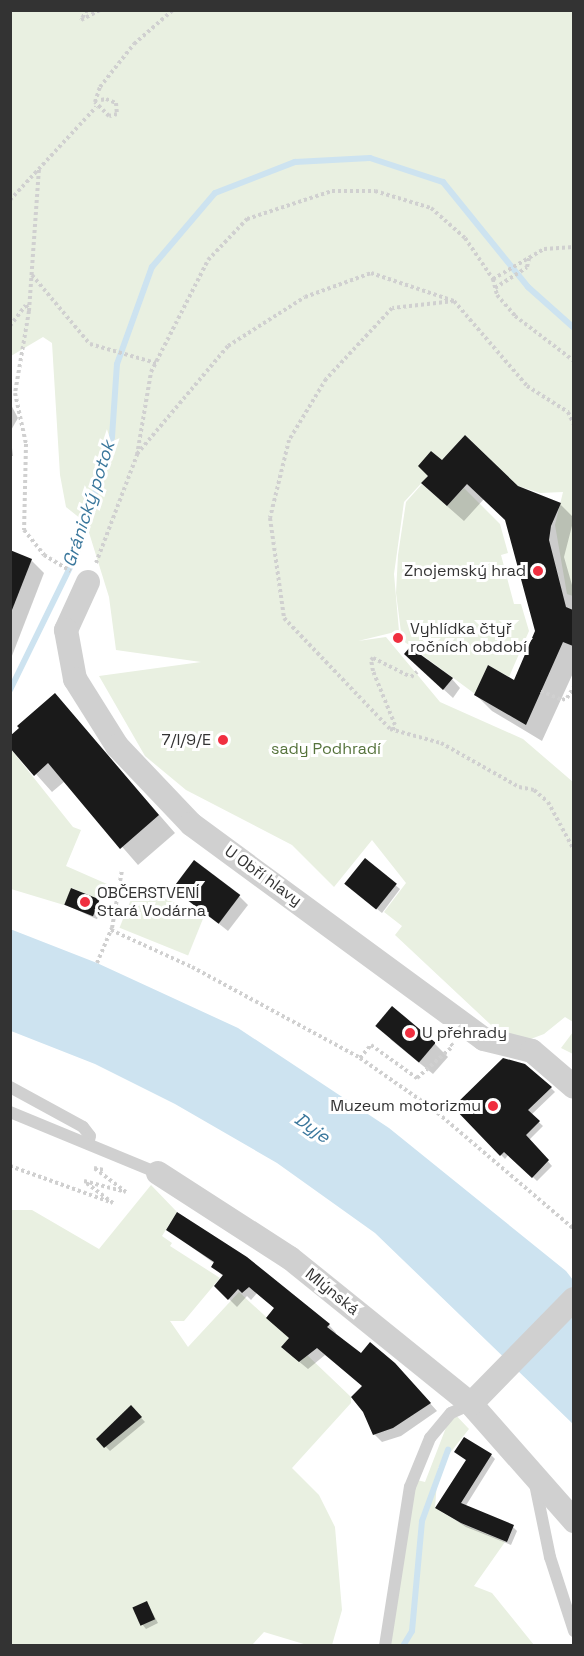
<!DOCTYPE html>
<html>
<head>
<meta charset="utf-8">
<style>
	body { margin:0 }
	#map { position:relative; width:584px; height:1656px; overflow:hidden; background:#fff; font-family:"Space Grotesk",sans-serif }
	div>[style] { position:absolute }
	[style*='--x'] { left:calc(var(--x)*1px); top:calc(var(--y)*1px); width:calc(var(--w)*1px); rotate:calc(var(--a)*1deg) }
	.green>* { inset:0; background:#e9f0e1; transform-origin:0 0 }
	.water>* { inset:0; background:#cde3f0 }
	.shadow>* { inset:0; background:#0003; transform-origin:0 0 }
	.stream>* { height:6px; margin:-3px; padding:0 3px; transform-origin:3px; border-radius:3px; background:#cde3f0 }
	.building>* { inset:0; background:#1a1a1a; transform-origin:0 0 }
	.path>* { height:4px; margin-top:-2px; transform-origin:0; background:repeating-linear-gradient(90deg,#d0d0d0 0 3px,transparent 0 6px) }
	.lane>* { height:12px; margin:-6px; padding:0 6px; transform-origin:6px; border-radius:6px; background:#d0d0d0 }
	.street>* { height:24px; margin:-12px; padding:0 12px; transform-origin:12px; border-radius:12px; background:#d0d0d0 }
	.dots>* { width:16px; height:16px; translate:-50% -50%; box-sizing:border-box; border:3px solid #fff; border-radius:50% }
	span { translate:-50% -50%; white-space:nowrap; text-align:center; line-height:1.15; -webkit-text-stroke:6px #fff; paint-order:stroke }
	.poi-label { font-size:16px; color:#333 }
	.right { translate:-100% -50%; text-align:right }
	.left { translate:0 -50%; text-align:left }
	.park-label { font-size:16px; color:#56733c }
	.street-label { font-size:16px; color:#333 }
	.water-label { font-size:18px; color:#3a779c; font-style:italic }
	.frame { position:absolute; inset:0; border:12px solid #333; pointer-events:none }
</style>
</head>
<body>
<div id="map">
	<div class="green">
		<i style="clip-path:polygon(10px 11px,573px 11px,573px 596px,567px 594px,555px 525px,563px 492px,540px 493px,518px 486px,465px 435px,442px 460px,431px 451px,428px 476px,404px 502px,394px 574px,399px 631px,358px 641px,386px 637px,440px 702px,523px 739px,573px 782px,573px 1022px,565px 1017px,544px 1034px,528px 1040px,506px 1039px,395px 935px,402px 926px,384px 912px,406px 883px,372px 840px,334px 887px,292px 845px,186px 790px,145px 756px,99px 676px,201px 662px,116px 650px,109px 597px,86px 523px,66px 507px,60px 475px,52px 343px,43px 337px,11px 356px)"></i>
		<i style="clip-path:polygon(422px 484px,447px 506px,464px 488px,500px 524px,508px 553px,501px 555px,514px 604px,521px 604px,529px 631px,509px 677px,488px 665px,475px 694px,402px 640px,396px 593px,398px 555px,406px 502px)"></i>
		<i style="clip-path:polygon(10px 748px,73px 827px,81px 830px,66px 866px,107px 884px,100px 900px,72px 888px,64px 905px,11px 889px)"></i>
		<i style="left:136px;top:887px;width:74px;height:44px;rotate:22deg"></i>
		<i style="clip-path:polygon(573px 1032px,573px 1054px,561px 1048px)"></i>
		<i style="clip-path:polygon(151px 1185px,177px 1212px,162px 1236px,172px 1243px,170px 1246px,220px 1278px,184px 1321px,170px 1321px,188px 1347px,239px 1292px,289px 1338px,282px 1348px,300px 1362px,306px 1354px,351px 1397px,351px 1403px,292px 1468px,319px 1495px,335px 1527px,342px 1610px,332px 1645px,307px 1645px,264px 1632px,252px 1645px,11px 1646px,11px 1210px,32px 1210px,99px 1249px)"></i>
		<i style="clip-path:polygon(450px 1409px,469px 1429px,438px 1468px,435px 1508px,462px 1524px,505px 1542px,474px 1586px,492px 1593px,534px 1645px,390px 1646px,413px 1479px,425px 1482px,447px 1425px)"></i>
	</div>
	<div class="water">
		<i style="clip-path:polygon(10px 929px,97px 963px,238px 1028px,389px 1128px,566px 1271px,573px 1280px,573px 1424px,375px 1233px,277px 1163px,175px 1104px,95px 1064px,11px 1031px)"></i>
	</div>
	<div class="shadow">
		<i style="clip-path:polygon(10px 403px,18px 418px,10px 432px)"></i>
		<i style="clip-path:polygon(10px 432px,13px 456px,10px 456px)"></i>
		<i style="clip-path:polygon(442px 462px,560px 504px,574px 518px,564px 557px,574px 592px,574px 671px,542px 741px,492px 711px,476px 695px,515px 682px,536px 631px,506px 520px,484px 499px,464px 521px,439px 499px)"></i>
		<i style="clip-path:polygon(10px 552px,31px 560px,44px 573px,10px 661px)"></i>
		<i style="clip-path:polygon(415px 663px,452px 679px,460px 688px,453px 698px)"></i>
		<i style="clip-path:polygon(55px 695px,175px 833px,138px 865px,65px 781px,52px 792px,10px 745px)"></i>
		<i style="clip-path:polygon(366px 860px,400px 889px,382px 913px,351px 888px)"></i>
		<i style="clip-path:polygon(174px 888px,239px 896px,248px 905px,228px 931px)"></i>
		<i style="left:72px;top:890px;width:35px;height:16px;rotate:25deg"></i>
		<i style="clip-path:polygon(390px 1039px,435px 1044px,448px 1057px,433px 1074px)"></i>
		<i style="clip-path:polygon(551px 1088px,555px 1092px,531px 1115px,543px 1126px,529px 1140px,552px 1166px,537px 1181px,509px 1154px,505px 1159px,455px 1107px)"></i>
		<i style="clip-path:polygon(168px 1230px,329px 1325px,336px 1333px,335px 1335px,361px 1355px,403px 1373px,437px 1411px,401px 1436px,382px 1442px,374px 1434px,364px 1387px,325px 1355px,308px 1369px,291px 1355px,290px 1338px,276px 1309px,257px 1293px,251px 1300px,247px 1296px,237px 1307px,216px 1286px,224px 1277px,213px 1267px,215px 1264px)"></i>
		<i style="clip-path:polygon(131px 1407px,145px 1422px,110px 1451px,98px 1439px)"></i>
		<i style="clip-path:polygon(456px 1452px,491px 1455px,495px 1459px,465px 1507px,513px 1527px,517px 1531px,511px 1545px,466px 1527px,437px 1508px,467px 1461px)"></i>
		<i style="clip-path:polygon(147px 1603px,158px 1623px,146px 1629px,142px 1624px)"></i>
	</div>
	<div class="stream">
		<i style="--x:10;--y:690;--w:150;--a:-63.9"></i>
		<i style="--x:76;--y:555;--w:123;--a:-73"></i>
		<i style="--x:112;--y:437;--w:73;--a:-86.1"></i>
		<i style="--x:117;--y:364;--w:103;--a:-70.2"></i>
		<i style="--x:152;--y:267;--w:97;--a:-49.6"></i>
		<i style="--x:215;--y:193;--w:86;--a:-21.2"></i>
		<i style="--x:295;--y:162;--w:75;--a:-3.1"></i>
		<i style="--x:370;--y:158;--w:77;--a:18.2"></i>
		<i style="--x:443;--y:182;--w:135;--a:51"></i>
		<i style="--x:528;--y:287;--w:62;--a:41.7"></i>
		<i style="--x:403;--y:1646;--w:17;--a:-59"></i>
		<i style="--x:412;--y:1631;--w:110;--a:-84.8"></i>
		<i style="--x:422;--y:1521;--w:76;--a:-69.9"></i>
	</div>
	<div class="building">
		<i style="clip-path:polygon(465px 435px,518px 486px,561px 503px,551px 526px,549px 540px,566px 607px,573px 610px,573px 646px,563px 642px,526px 725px,474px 695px,488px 665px,514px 680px,535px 631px,505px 520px,467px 484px,447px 506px,421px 483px,428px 476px,418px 466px,431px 451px,442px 460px)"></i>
		<i style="clip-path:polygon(10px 550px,32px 559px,12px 610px,10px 610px)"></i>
		<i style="clip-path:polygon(410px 647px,453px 678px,443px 690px,404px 654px)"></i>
		<i style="clip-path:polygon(55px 693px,159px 815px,120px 849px,48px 763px,34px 776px,10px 748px,10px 736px,19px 728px,17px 726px)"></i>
		<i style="left:365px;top:858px;width:41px;height:33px;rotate:39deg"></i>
		<i style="left:194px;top:860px;width:58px;height:36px;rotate:37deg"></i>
		<i style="left:71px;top:888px;width:31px;height:18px;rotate:22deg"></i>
		<i style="left:392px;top:1006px;width:57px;height:26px;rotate:40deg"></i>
		<i style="clip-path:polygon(503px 1058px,525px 1064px,552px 1087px,528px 1110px,540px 1121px,526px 1135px,549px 1160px,532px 1178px,504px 1152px,500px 1156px,453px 1107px)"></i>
		<i style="clip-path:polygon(177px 1212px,247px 1257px,330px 1324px,327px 1327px,361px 1353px,370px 1342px,395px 1363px,431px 1403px,393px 1428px,373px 1435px,363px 1412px,351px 1397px,362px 1386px,317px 1348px,299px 1362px,281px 1347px,289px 1338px,266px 1318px,274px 1308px,249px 1287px,242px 1293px,238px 1289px,228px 1300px,214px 1286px,223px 1275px,211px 1267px,214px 1262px,166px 1230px)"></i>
		<i style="clip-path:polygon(131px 1405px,142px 1417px,104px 1448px,96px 1439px)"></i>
		<i style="clip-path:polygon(464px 1437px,492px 1454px,461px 1503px,514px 1525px,507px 1542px,461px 1523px,435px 1508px,466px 1460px,454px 1452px)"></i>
		<i style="left:147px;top:1601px;width:20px;height:16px;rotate:66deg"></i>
	</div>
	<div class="path">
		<i style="--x:87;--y:10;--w:12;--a:121"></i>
		<i style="--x:81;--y:20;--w:21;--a:-28"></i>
		<i style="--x:101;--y:100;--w:5;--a:-11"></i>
		<i style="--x:106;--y:99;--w:11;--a:22"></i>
		<i style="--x:116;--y:103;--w:11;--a:85"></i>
		<i style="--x:117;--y:114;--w:8;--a:166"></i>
		<i style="--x:109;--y:116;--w:20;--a:-135"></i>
		<i style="--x:95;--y:102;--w:16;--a:-72"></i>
		<i style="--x:100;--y:87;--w:55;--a:-51.7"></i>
		<i style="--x:134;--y:44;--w:52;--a:-41.1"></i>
		<i style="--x:10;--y:200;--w:127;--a:-47.2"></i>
		<i style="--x:32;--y:275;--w:90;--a:50"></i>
		<i style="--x:90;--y:344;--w:69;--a:16.1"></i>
		<i style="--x:493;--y:279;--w:59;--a:-30.5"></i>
		<i style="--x:544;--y:249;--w:30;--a:-4"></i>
		<i style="--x:495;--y:288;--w:38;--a:-33"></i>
		<i style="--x:527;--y:267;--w:9;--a:-77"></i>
		<i style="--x:454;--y:301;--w:62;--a:173.6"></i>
		<i style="--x:392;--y:308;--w:97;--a:132.9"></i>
		<i style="--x:326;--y:379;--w:71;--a:121.2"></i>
		<i style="--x:289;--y:440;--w:80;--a:103.7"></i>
		<i style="--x:270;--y:518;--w:101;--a:82"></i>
		<i style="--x:284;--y:618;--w:153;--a:46.3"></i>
		<i style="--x:390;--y:729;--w:53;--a:15.4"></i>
		<i style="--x:441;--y:743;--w:90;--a:29.4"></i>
		<i style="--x:519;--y:787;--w:15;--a:11"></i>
		<i style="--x:534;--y:790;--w:18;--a:41"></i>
		<i style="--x:548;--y:802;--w:55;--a:61.6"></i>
		<i style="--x:29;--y:311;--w:143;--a:-86"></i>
		<i style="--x:10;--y:326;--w:26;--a:-53"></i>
		<i style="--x:26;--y:305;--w:7;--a:63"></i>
		<i style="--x:29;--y:311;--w:83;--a:99.7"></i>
		<i style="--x:15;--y:393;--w:52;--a:77.8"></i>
		<i style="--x:26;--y:444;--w:86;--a:91.3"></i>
		<i style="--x:24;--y:530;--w:32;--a:51"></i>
		<i style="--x:44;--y:555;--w:31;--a:31"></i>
		<i style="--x:137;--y:454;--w:141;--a:-49.9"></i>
		<i style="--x:228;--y:346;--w:91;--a:-32.5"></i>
		<i style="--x:305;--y:297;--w:70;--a:-20"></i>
		<i style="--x:371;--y:273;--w:88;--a:18.6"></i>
		<i style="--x:454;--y:301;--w:112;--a:49.3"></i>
		<i style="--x:527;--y:386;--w:49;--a:32.4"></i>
		<i style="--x:568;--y:412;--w:14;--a:65"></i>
		<i style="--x:96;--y:563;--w:116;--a:-69.2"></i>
		<i style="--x:137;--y:455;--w:84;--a:-80.4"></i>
		<i style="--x:151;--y:372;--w:126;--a:-63"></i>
		<i style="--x:208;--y:260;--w:57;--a:-46.4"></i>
		<i style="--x:247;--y:219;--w:89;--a:-18.2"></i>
		<i style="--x:332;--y:191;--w:43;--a:0"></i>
		<i style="--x:375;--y:191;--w:59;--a:16.9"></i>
		<i style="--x:431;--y:208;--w:45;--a:41.4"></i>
		<i style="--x:465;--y:238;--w:50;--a:55.7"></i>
		<i style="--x:493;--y:279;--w:16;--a:76"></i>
		<i style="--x:497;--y:295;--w:28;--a:49"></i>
		<i style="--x:515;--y:316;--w:74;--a:37.3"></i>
		<i style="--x:541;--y:691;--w:23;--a:23"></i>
		<i style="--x:562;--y:700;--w:5;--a:-22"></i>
		<i style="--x:567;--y:698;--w:13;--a:-58"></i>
		<i style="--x:393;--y:730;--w:5;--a:-68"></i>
		<i style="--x:395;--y:725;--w:58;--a:-112.2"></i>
		<i style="--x:373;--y:671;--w:11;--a:-100"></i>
		<i style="--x:371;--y:660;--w:3;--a:-45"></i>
		<i style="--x:373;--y:658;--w:42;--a:26.6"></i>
		<i style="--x:411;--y:677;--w:8;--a:-40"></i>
		<i style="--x:111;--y:930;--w:89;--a:24.6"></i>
		<i style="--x:192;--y:967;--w:191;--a:28.4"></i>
		<i style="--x:360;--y:1058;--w:89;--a:34.9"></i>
		<i style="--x:433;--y:1109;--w:185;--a:40.4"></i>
		<i style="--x:97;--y:963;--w:38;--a:-67"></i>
		<i style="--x:112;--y:928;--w:59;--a:-80.2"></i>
		<i style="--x:360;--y:1058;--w:17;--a:-50"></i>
		<i style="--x:371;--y:1045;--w:57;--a:35.7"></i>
		<i style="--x:417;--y:1078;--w:48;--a:-41.6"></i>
		<i style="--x:453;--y:1046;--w:4;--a:-135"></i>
		<i style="--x:10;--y:1166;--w:109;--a:19.8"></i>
		<i style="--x:113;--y:1203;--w:36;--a:-143"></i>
		<i style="--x:84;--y:1181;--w:43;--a:14.7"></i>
		<i style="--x:126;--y:1192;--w:40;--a:-143"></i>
		<i style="--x:94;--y:1168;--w:10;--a:11"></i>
	</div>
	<div class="lane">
		<i style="--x:10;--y:1087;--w:83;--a:28.7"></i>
		<i style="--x:83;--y:1127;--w:11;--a:52"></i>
		<i style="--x:90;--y:1136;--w:8;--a:104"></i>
		<i style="--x:10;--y:1112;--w:160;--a:22.4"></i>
		<i style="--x:535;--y:1484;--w:75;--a:78.4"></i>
		<i style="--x:550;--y:1557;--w:78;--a:72"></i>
		<i style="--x:385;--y:1646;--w:161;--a:-81.1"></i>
		<i style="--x:410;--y:1487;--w:53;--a:-67.8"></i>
		<i style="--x:430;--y:1438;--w:33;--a:-50"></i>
		<i style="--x:451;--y:1413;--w:22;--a:-24"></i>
	</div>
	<div class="street">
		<i style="--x:88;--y:582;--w:53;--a:114.6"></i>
		<i style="--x:66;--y:630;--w:50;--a:79.6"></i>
		<i style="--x:75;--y:679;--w:79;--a:57.9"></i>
		<i style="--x:117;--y:746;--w:108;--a:46.5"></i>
		<i style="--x:191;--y:824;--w:363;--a:36.3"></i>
		<i style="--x:484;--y:1039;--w:49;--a:14"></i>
		<i style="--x:532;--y:1051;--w:55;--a:40.6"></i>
		<i style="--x:158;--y:1173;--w:157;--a:32.8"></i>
		<i style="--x:290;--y:1258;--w:233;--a:38.9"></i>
		<i style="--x:471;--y:1404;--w:156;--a:48.6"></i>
		<i style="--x:471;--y:1404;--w:147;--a:-45.6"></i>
	</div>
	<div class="dots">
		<i style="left:538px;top:571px;background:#f02f40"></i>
		<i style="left:398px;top:638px;background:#f02f40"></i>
		<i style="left:223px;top:740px;background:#f02f40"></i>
		<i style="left:85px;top:902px;background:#f02f40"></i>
		<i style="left:410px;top:1033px;background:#f02f40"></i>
		<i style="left:493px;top:1106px;background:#f02f40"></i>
	</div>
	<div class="poi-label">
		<span class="right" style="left:526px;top:571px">Znojemský hrad</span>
		<span class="left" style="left:410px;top:638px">Vyhlídka čtyř<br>ročních období</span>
		<span class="right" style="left:211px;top:740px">7/I/9/E</span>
		<span class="left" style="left:97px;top:902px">OBČERSTVENÍ<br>Stará Vodárna</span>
		<span class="left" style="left:422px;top:1033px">U přehrady</span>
		<span class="right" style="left:481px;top:1106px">Muzeum motorizmu</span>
	</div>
	<div class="park-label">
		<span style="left:326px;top:749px">sady Podhradí</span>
	</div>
	<div class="street-label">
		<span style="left:263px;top:876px;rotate:36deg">U Obří hlavy</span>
		<span style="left:332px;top:1292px;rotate:39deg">Mlýnská</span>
	</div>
	<div class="water-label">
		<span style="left:89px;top:504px;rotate:-72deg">Gránický potok</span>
		<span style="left:312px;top:1128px;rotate:35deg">Dyje</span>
	</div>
	<div class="frame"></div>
</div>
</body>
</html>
